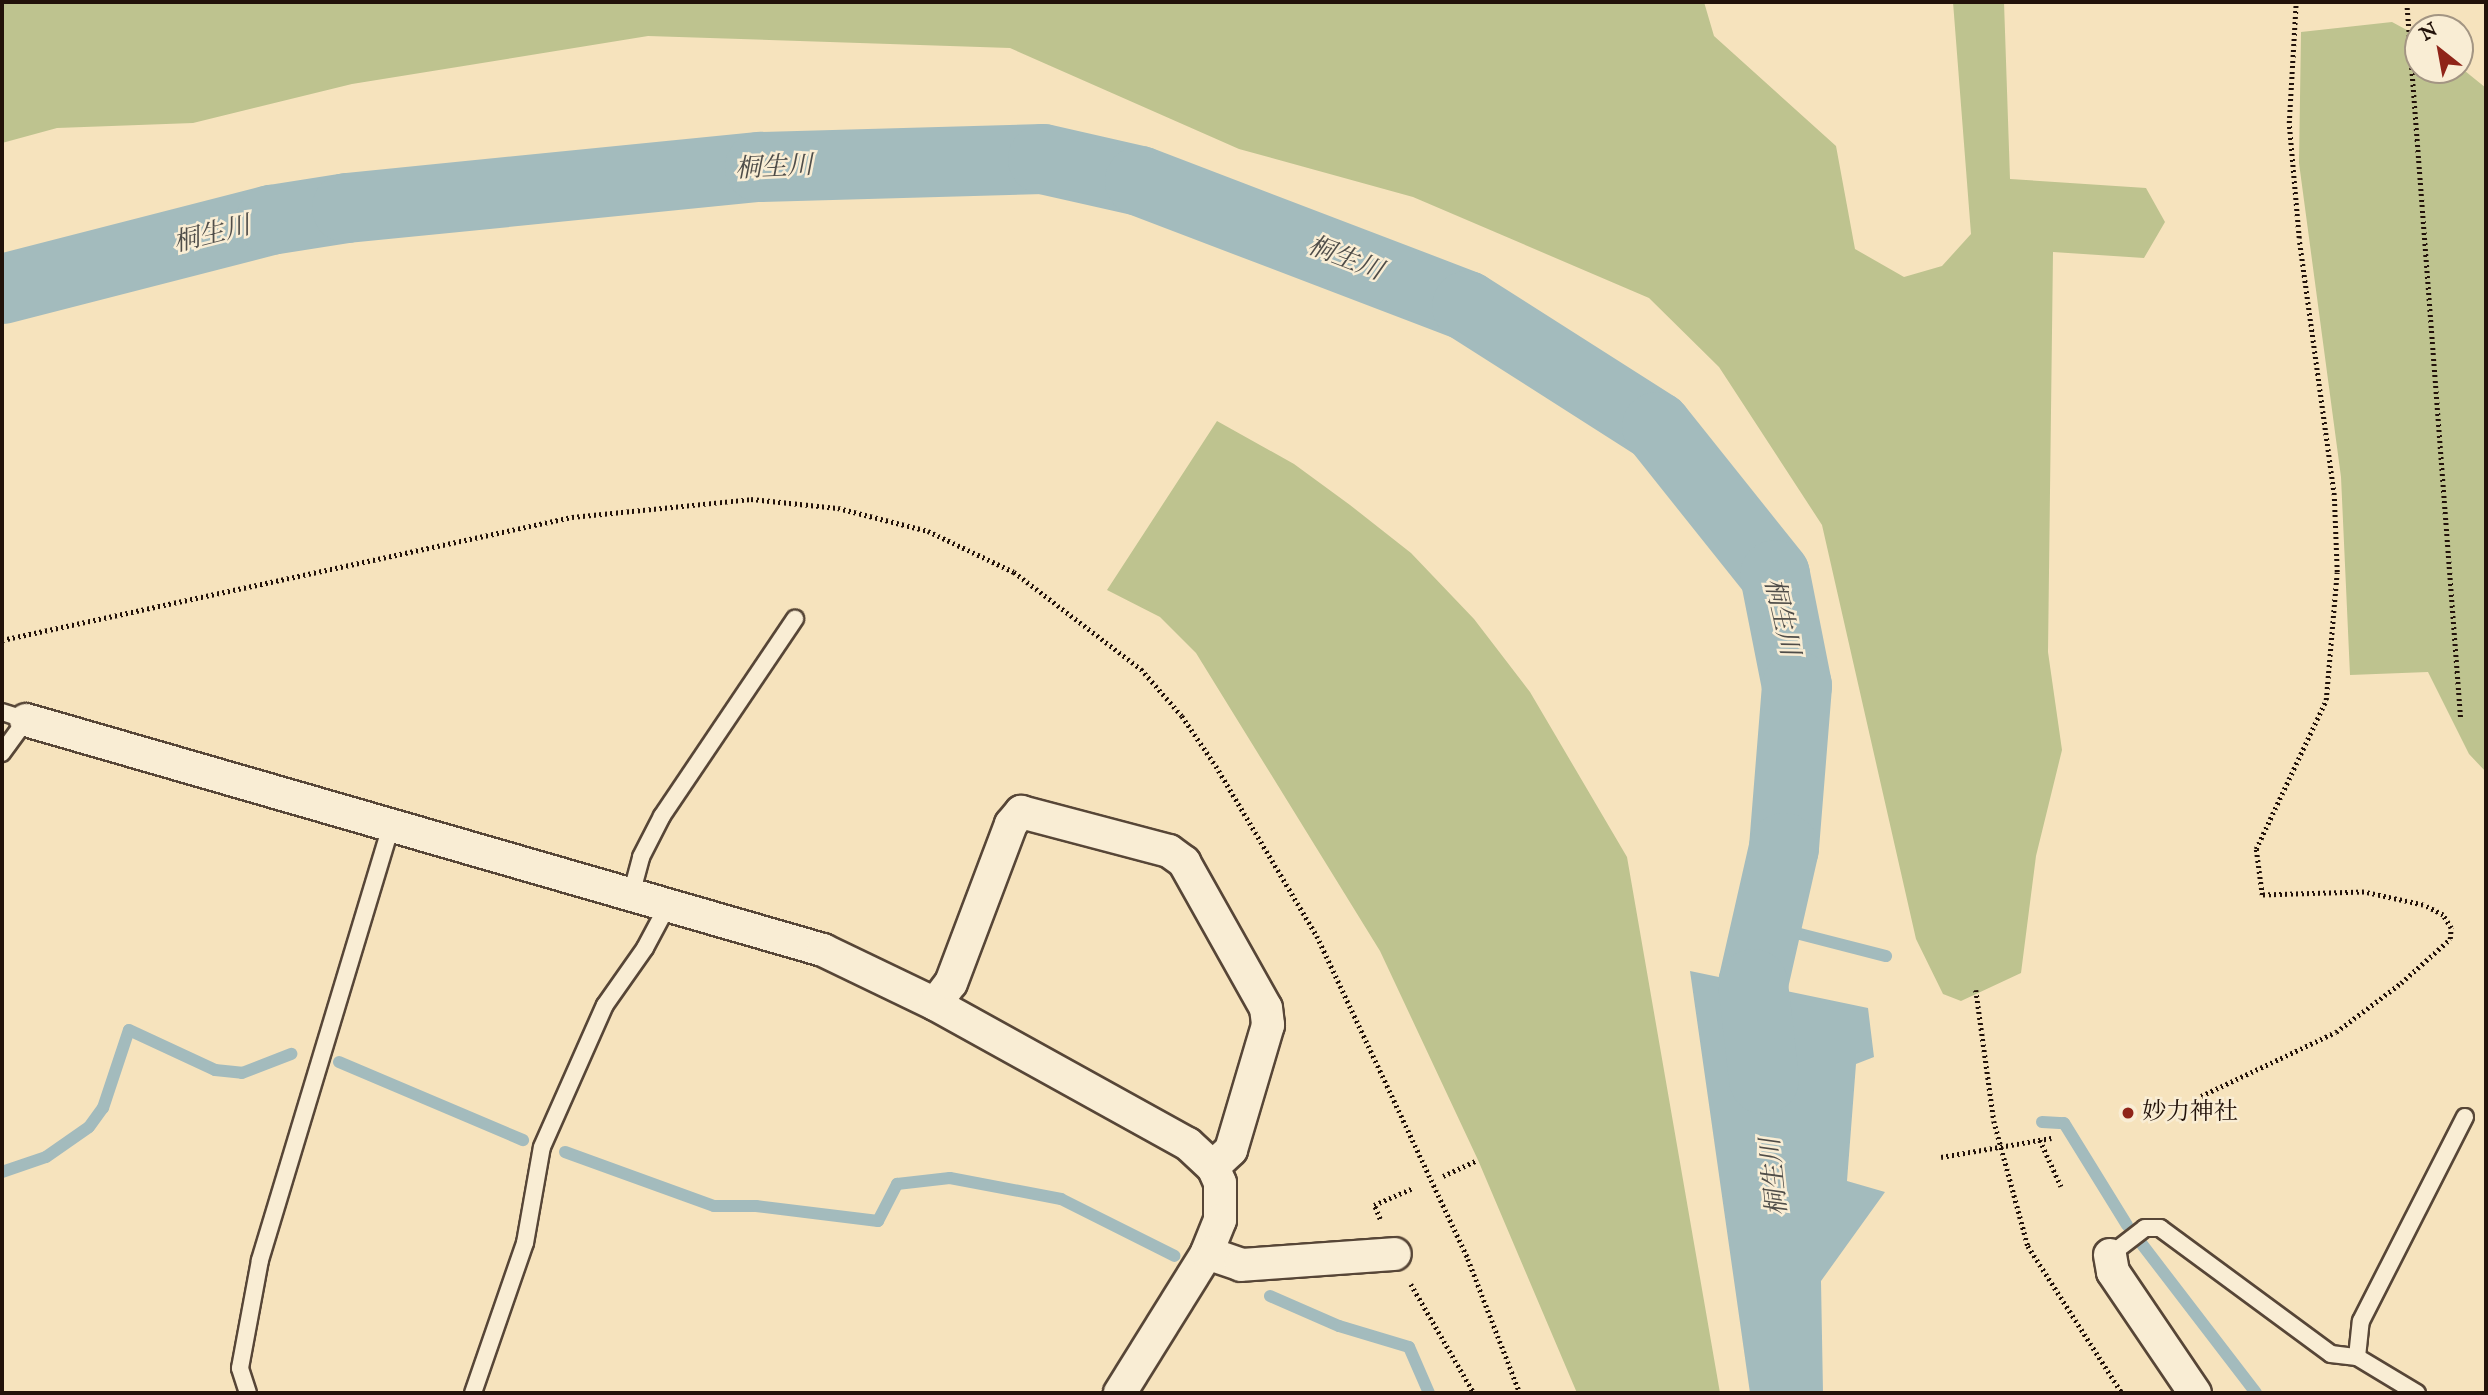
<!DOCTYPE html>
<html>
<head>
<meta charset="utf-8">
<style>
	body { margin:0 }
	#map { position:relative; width:2488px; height:1395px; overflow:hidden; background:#f6e3bd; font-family:"IM FELL English","Noto Serif JP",serif }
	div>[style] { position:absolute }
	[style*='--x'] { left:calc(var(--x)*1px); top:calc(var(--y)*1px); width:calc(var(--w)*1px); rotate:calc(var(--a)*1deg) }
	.green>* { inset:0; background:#bec38f }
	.water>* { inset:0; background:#a3bbbd }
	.stream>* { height:12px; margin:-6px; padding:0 6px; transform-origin:6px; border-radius:6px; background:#a3bbbd }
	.river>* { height:70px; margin:-35px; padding:0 35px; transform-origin:35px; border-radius:35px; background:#a3bbbd }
	.path>* { height:4.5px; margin-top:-2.25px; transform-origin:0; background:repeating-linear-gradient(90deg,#22120a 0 2px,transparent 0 5.5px) }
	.roads { filter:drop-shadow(2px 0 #574637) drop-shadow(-2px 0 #574637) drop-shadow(0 2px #574637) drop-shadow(0 -2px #574637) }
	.lane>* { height:16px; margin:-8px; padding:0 8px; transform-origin:8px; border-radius:8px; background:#f9edd4 }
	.street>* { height:32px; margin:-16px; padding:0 16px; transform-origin:16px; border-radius:16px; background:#f9edd4 }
	.dots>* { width:19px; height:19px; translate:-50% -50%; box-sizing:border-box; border:4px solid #f9edd4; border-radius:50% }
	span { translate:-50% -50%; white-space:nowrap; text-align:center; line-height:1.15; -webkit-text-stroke:5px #f9edd4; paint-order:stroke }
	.poi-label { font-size:24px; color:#22120a }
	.left { translate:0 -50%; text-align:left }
	.water-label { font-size:26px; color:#4f4d49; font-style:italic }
	.frame { position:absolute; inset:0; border:4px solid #22120a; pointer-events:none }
	.north { position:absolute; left:2404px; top:14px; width:70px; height:70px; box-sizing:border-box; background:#f9edd4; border:2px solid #a39583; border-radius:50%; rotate:329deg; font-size:19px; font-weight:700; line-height:28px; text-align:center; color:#22120a }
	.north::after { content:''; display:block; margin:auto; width:24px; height:32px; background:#8f2418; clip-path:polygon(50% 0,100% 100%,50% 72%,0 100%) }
</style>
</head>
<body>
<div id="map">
	<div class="green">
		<i style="clip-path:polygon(2px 2px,1704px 2px,1714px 36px,1836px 146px,1855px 249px,1904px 277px,1942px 266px,1971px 234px,1953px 2px,2004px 2px,2010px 179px,2146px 188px,2165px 222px,2144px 258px,2053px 252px,2048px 652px,2062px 750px,2036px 856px,2021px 973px,1961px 1001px,1943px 994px,1916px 939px,1822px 525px,1719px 367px,1649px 298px,1413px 197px,1239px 149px,1010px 48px,648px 36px,352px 84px,193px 123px,57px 128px,2px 143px)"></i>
		<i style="clip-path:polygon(2392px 22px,2418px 36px,2418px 70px,2460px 67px,2486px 88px,2486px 772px,2469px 754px,2428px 672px,2350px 675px,2341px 477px,2299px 163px,2301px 32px)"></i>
		<i style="clip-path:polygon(1217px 421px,1294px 464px,1350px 505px,1411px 553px,1474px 619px,1530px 692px,1627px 857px,1720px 1393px,1577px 1393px,1478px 1160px,1380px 951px,1196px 653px,1160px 617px,1107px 590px)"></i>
	</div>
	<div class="water">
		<i style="clip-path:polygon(1690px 971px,1868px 1008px,1874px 1057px,1856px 1064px,1847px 1181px,1885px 1192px,1821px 1281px,1823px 1393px,1750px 1393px)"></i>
	</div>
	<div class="stream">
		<i style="--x:1765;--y:925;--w:125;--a:14.4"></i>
		<i style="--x:339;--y:1062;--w:200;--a:23"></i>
		<i style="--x:2042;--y:1122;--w:22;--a:3"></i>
		<i style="--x:2064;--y:1123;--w:120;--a:58.3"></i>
		<i style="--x:565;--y:1152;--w:158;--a:19.9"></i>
		<i style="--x:714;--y:1206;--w:42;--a:0"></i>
		<i style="--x:756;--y:1206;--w:123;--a:7"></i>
		<i style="--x:878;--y:1221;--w:42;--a:-62.8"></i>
		<i style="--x:897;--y:1184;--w:53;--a:-6.5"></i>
		<i style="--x:950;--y:1178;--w:113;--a:10.7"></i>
		<i style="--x:1061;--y:1199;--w:127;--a:26.6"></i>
		<i style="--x:2;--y:1172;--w:46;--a:-18.8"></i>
		<i style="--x:46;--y:1157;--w:52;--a:-34.9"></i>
		<i style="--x:89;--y:1127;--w:24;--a:-54"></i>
		<i style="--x:103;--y:1108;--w:82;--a:-71.6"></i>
		<i style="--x:129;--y:1030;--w:95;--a:24.9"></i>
		<i style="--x:215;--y:1070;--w:27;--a:6"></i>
		<i style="--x:242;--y:1073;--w:53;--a:-21.2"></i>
		<i style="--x:2141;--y:1243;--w:189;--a:52.5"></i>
		<i style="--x:1270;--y:1296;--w:75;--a:23.5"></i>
		<i style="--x:1339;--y:1326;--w:73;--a:16.7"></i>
		<i style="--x:1409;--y:1347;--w:50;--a:66.5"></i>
	</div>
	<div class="river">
		<i style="--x:2;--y:289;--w:278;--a:-14.4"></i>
		<i style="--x:271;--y:220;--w:77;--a:-9"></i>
		<i style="--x:347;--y:208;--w:415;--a:-5.7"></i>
		<i style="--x:760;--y:167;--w:283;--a:-1.6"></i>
		<i style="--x:1043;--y:159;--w:99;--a:12.8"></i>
		<i style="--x:1140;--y:181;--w:350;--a:20.9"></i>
		<i style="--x:1467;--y:306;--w:225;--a:32.5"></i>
		<i style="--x:1657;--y:427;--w:189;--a:51.4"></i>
		<i style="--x:1775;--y:575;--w:113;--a:78.8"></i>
		<i style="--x:1797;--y:686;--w:163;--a:94.6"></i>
		<i style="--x:1784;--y:848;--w:139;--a:102.8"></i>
		<i style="--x:1753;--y:984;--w:96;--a:83.4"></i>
	</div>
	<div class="path">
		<i style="--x:2407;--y:2;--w:720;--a:85.7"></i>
		<i style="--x:2;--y:640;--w:583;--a:-12.18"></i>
		<i style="--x:572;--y:517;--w:180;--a:-5.7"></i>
		<i style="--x:751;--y:499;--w:87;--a:5.9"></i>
		<i style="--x:838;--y:508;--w:93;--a:14.3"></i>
		<i style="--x:928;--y:531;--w:95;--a:25.5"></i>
		<i style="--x:1014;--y:572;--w:160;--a:37.4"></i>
		<i style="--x:1141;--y:669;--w:62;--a:48.9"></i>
		<i style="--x:1182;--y:716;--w:60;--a:55.8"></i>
		<i style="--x:1216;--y:766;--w:198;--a:59.3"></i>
		<i style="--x:1317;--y:936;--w:357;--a:64.9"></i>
		<i style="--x:1468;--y:1259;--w:144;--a:68.8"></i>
		<i style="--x:1976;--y:990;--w:132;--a:82.2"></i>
		<i style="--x:1994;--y:1121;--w:130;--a:74.8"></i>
		<i style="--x:2028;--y:1246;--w:174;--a:57.4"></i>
		<i style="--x:2201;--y:1096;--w:149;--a:-25.4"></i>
		<i style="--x:2336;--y:1032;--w:81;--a:-37"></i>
		<i style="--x:2401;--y:983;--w:66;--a:-41.9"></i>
		<i style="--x:2450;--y:939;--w:11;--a:-85"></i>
		<i style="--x:2451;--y:928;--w:15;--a:-122"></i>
		<i style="--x:2443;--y:915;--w:22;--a:-153"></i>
		<i style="--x:2423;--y:905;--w:60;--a:-167.6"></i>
		<i style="--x:2364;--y:892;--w:102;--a:178.3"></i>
		<i style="--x:2262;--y:895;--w:46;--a:-97.4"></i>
		<i style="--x:2256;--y:849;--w:165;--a:-64.8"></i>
		<i style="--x:2326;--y:700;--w:128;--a:-85.1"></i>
		<i style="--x:2337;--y:572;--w:77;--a:-92.2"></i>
		<i style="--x:2334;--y:495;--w:259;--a:-97.8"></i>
		<i style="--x:2299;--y:238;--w:115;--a:-95"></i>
		<i style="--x:2289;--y:123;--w:121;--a:-86.7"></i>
		<i style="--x:2040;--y:1140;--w:51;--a:65.5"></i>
		<i style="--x:1941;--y:1157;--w:112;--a:-9.8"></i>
		<i style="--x:1443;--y:1176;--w:38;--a:-25"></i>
		<i style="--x:1380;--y:1219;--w:15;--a:-113"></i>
		<i style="--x:1374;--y:1205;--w:43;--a:-23.6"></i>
		<i style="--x:1411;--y:1284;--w:126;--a:60"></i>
	</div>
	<div class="roads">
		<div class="lane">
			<i style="--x:2;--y:712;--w:25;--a:18"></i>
			<i style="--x:26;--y:720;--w:41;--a:126"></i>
			<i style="--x:631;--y:895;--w:39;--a:-75"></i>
			<i style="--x:641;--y:857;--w:46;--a:-62.9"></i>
			<i style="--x:662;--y:816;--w:238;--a:-56"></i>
			<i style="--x:2110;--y:1255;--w:44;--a:-37.6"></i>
			<i style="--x:2145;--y:1228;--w:15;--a:0"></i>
			<i style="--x:2160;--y:1228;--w:212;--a:36.4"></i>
			<i style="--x:2331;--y:1354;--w:26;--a:7"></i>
			<i style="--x:2357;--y:1357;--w:70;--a:31"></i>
			<i style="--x:2357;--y:1357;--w:36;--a:-84"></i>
			<i style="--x:2361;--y:1321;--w:229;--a:-63"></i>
			<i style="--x:248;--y:1393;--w:26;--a:-108"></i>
			<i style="--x:240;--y:1368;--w:110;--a:-79.5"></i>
			<i style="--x:260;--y:1260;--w:454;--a:-73.2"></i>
			<i style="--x:473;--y:1393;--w:159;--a:-70.9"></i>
			<i style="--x:525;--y:1243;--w:97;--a:-80"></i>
			<i style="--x:542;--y:1147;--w:155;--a:-66.1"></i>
			<i style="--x:605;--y:1005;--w:70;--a:-54.9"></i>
			<i style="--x:645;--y:948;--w:49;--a:-61.9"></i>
		</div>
		<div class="street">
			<i style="--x:26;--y:720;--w:830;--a:16.1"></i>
			<i style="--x:823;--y:950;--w:124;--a:25.7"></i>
			<i style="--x:935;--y:1004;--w:289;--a:29"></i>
			<i style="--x:1188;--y:1144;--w:34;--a:43"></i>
			<i style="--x:1213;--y:1167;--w:17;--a:66"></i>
			<i style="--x:1220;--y:1183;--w:37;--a:90"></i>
			<i style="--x:1220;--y:1220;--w:35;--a:112"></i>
			<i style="--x:1207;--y:1253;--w:165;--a:121.9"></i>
			<i style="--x:935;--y:1004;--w:26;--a:-53"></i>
			<i style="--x:951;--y:983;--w:170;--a:-69.3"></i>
			<i style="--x:1011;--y:824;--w:16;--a:-50"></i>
			<i style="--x:1021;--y:812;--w:153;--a:14.8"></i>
			<i style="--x:1169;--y:851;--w:19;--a:36"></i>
			<i style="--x:1184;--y:862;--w:167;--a:60.7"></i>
			<i style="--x:1266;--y:1008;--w:17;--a:83"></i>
			<i style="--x:1268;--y:1025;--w:130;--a:106.5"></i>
			<i style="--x:1231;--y:1150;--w:25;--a:137"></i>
			<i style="--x:1207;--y:1253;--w:36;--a:19"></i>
			<i style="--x:1241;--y:1265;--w:154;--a:-4.1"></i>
			<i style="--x:2110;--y:1255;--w:17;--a:80"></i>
			<i style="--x:2113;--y:1272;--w:146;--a:55.9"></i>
		</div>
	</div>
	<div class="dots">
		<i style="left:2128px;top:1113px;background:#8f2418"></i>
	</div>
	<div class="poi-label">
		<span class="left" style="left:2142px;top:1113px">妙力神社</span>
	</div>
	<div class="water-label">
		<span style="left:774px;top:168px;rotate:-3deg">桐生川</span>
		<span style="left:212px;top:235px;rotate:-14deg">桐生川</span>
		<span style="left:1345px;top:259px;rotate:21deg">桐生川</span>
		<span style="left:1781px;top:617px;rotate:77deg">桐生川</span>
		<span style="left:1775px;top:1177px;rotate:-96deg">桐生川</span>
	</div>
	<div class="frame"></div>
	<div class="north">N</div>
</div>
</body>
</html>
